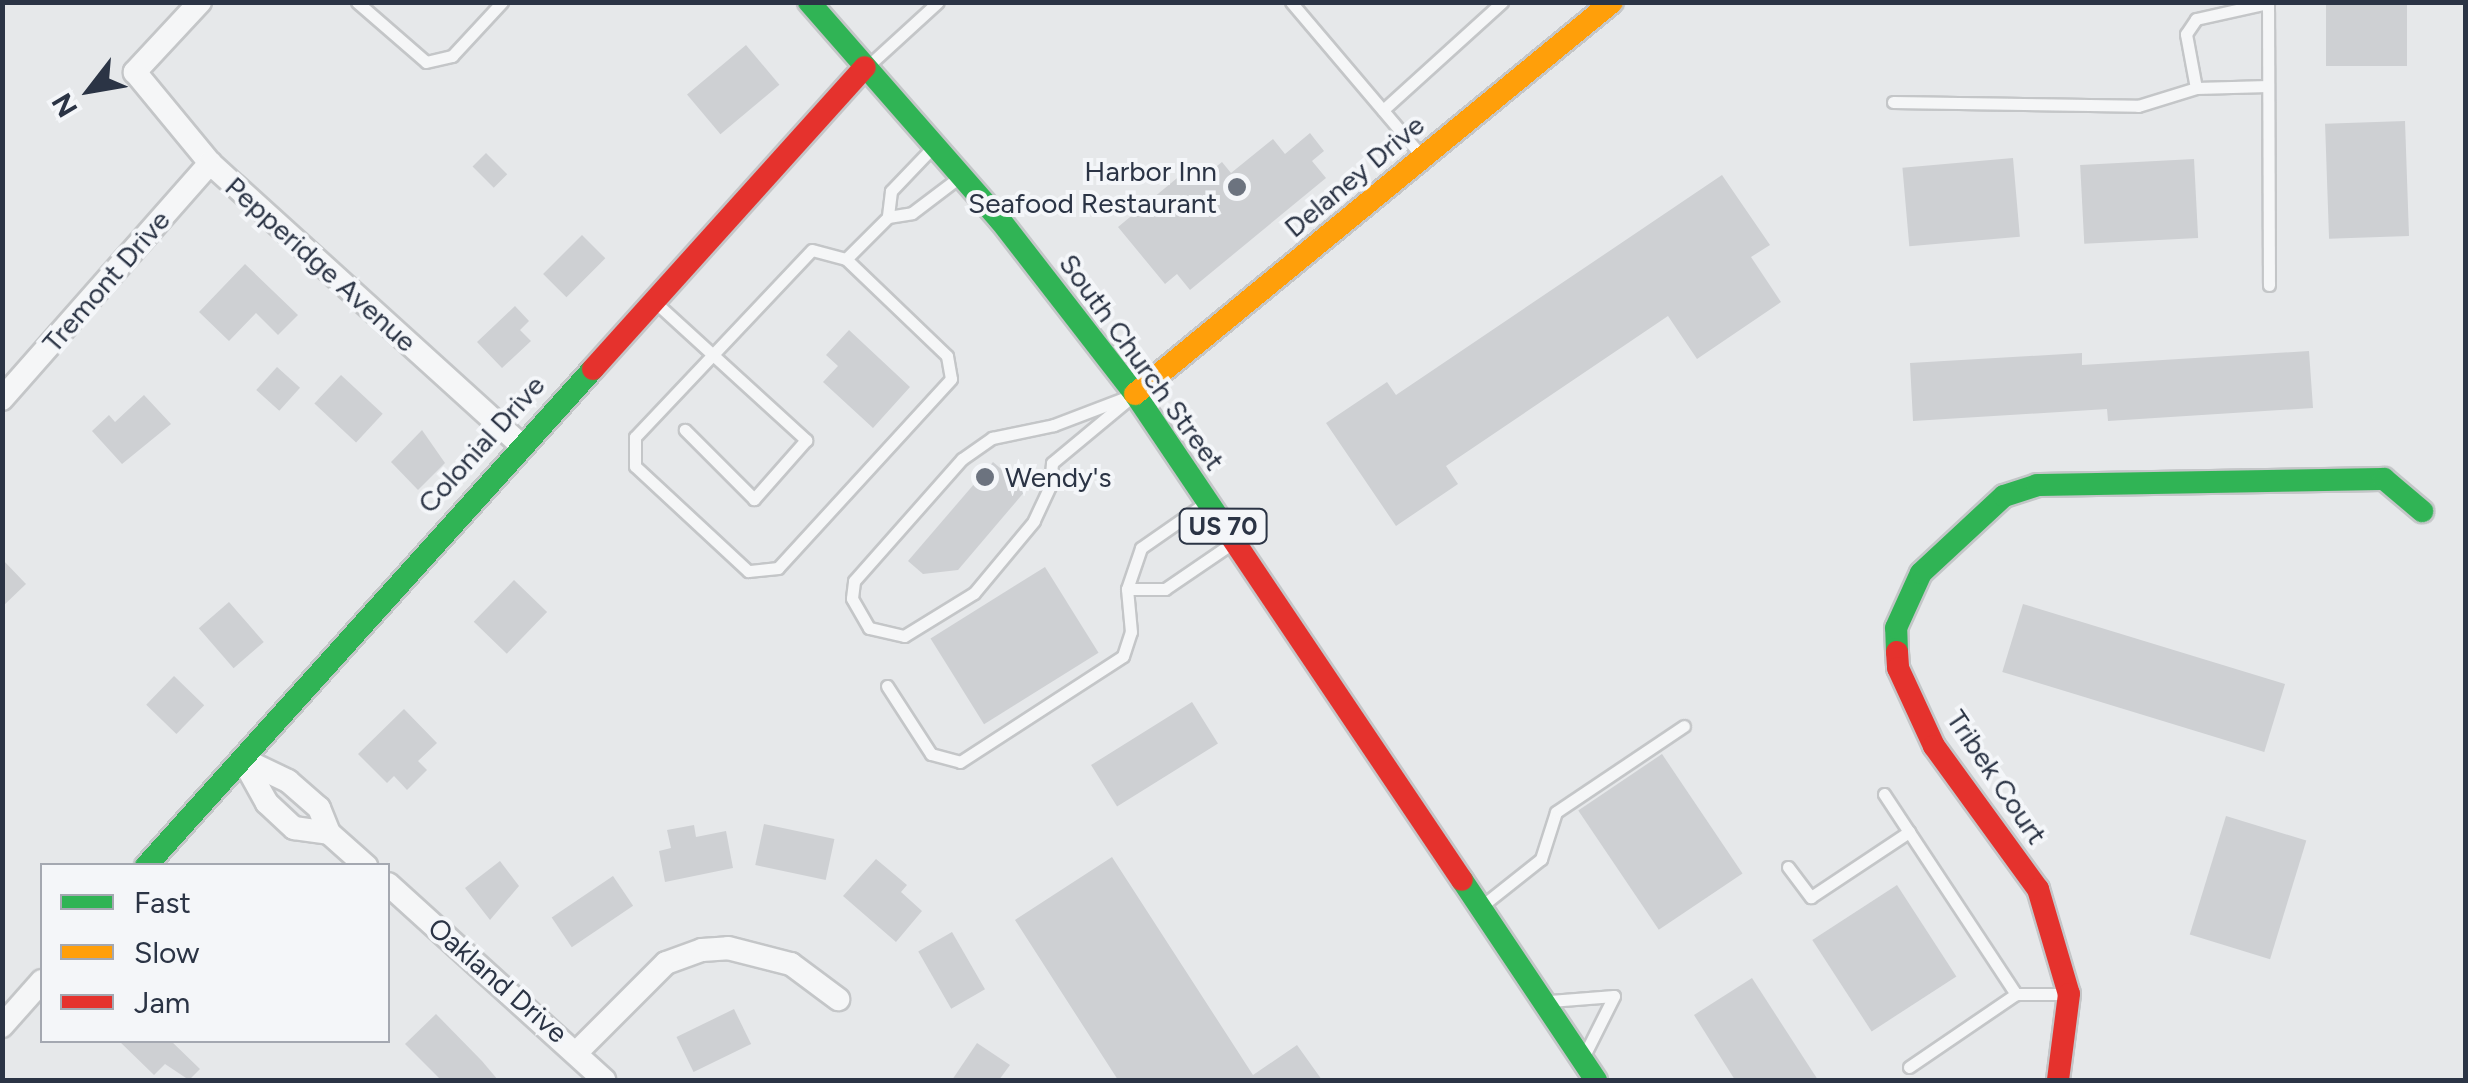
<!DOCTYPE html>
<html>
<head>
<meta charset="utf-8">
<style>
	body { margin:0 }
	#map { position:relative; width:2468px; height:1083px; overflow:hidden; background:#e6e8ea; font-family:Figtree,sans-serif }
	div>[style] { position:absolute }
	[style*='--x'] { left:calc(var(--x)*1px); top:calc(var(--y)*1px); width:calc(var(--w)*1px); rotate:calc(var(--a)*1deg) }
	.building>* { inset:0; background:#ced0d3; transform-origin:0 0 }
	.roads { filter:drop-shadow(2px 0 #c4c6c8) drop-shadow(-2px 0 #c4c6c8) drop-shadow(0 2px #c4c6c8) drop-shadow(0 -2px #c4c6c8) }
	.lane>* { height:11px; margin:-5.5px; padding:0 5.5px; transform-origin:5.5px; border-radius:5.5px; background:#f5f6f7 }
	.street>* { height:22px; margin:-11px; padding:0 11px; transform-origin:11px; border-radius:11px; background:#f5f6f7 }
	.fast>* { height:22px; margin:-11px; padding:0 11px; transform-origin:11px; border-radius:11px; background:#30b455 }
	.slow>* { height:22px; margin:-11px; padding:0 11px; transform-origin:11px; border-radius:11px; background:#ff9f0a }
	.jam>* { height:22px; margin:-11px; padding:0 11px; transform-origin:11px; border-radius:11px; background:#e5322d }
	.dots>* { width:28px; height:28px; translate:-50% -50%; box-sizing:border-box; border:5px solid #f4f6f9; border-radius:50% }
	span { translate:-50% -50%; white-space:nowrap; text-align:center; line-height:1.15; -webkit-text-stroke:8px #f4f6f9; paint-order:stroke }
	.shield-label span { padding:2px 8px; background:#f4f6f9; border:2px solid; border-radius:8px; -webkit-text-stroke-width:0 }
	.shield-label { font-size:25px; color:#2b3445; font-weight:700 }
	.poi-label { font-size:28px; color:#2b3445 }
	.right { translate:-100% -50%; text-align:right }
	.left { translate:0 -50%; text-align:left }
	.street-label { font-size:28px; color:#2b3445 }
	.frame { position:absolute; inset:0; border:5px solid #2b3445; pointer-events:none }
	.legend { position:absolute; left:40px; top:863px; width:350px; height:180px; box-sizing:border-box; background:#f4f6f9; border:2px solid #a4a8b1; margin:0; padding:12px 18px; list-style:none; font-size:30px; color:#2b3445 }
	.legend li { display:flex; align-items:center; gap:20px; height:50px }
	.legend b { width:50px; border:2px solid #a4a8b1 }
	.north { position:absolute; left:40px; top:40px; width:100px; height:100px; -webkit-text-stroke:8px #f4f6f9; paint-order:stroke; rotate:239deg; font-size:28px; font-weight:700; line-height:40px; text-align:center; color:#2b3445 }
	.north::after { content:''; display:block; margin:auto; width:35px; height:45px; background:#2b3445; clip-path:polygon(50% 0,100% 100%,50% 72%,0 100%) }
</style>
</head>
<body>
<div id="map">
	<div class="building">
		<i style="left:2326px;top:2px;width:81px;height:64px"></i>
		<i style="left:746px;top:45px;width:52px;height:77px;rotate:50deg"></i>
		<i style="left:2405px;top:121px;width:115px;height:80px;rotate:88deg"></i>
		<i style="clip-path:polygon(1310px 133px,1324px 151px,1312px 161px,1326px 178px,1190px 290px,1177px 274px,1165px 284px,1118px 227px,1188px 169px,1198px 181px,1222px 162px,1231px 173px,1273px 139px,1285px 154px)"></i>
		<i style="left:486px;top:153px;width:30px;height:19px;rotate:45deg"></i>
		<i style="left:2013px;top:158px;width:79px;height:111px;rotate:85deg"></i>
		<i style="left:2194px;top:159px;width:79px;height:114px;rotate:87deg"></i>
		<i style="clip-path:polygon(1722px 175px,1770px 245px,1751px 257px,1781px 302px,1697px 359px,1668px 316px,1446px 466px,1458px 484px,1396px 526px,1326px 423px,1387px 382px,1396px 395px)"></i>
		<i style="left:582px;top:235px;width:33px;height:55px;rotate:45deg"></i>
		<i style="clip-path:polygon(245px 264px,298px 315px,278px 335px,256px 313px,229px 341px,199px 312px)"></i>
		<i style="clip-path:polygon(515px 306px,529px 321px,520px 330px,531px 341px,502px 368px,477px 342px)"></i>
		<i style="clip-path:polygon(849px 330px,910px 387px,873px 428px,823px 382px,838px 366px,826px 355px)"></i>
		<i style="clip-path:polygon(2309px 351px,2313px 408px,2108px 421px,2107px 409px,1913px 421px,1910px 363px,2082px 353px,2082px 365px)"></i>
		<i style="left:277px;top:367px;width:31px;height:31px;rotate:42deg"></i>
		<i style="left:341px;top:375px;width:57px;height:39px;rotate:43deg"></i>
		<i style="clip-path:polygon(144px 395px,171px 424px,122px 464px,92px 431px,109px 415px,115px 422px)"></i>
		<i style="clip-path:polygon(422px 430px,445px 463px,418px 490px,391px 462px)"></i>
		<i style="clip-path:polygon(993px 462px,1026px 490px,958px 570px,923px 574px,908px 561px)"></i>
		<i style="clip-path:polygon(2px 559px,26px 584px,2px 607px)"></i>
		<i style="left:1045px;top:567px;width:101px;height:135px;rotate:58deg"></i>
		<i style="left:514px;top:580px;width:46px;height:58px;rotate:44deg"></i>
		<i style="left:229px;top:602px;width:53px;height:40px;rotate:49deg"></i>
		<i style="left:2023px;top:604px;width:274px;height:71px;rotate:17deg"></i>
		<i style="left:174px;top:676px;width:42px;height:40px;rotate:44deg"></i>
		<i style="left:1192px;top:702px;width:49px;height:119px;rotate:58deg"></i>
		<i style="clip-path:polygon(404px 709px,437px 743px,418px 761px,427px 770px,407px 790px,394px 776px,387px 783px,358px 754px)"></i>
		<i style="left:1662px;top:754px;width:144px;height:101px;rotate:56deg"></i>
		<i style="left:2226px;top:816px;width:84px;height:124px;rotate:17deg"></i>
		<i style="left:764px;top:824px;width:72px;height:42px;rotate:12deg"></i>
		<i style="clip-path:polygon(694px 825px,696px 837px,726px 831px,733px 868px,665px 882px,659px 851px,671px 848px,667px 830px)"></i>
		<i style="clip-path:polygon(1112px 857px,1253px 1075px,1297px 1045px,1322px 1080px,1118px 1080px,1015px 920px)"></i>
		<i style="clip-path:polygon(876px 859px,907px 885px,901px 892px,922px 911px,896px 942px,843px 896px)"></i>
		<i style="clip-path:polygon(500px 861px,519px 886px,490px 920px,465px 888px)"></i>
		<i style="left:613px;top:876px;width:36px;height:74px;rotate:56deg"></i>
		<i style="left:1897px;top:885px;width:109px;height:101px;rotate:57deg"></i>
		<i style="left:952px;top:932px;width:66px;height:39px;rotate:60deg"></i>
		<i style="clip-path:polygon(1752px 978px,1818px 1080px,1735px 1080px,1694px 1015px)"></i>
		<i style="left:734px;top:1009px;width:39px;height:64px;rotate:64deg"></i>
		<i style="clip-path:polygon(436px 1014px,482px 1061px,498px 1080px,441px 1080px,405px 1044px)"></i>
		<i style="clip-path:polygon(118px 1040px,170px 1040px,200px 1069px,189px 1080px,165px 1064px,154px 1075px)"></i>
		<i style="clip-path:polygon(977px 1043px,1010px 1065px,999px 1080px,952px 1080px)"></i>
	</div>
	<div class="roads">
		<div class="lane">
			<i style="--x:357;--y:2;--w:91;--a:41"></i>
			<i style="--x:426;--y:62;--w:27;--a:-13"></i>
			<i style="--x:452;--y:56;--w:74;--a:-47.2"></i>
			<i style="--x:1291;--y:2;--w:199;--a:49.7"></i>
			<i style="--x:2268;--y:2;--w:283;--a:89.8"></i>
			<i style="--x:869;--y:65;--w:93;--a:-42.4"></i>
			<i style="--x:2196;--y:88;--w:55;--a:-100.5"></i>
			<i style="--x:2186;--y:34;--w:18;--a:-56"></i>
			<i style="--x:2196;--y:19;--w:74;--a:-12.5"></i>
			<i style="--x:1893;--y:102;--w:245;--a:0.9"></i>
			<i style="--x:2138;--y:106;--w:61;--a:-17.2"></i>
			<i style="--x:2196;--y:88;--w:72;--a:-1.6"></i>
			<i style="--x:1383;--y:110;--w:161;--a:-42.2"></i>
			<i style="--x:933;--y:147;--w:61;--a:133.7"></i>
			<i style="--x:891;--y:191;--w:26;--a:97"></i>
			<i style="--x:888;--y:217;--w:24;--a:-9"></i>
			<i style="--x:912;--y:213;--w:56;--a:-37.1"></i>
			<i style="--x:846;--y:259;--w:140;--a:43.8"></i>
			<i style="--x:947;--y:356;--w:23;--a:80"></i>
			<i style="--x:951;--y:379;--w:256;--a:132.5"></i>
			<i style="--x:778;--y:568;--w:30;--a:174"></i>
			<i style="--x:748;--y:571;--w:154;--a:-137.1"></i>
			<i style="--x:635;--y:466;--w:29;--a:-90"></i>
			<i style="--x:635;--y:437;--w:257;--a:-46.6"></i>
			<i style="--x:812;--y:250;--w:35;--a:15"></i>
			<i style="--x:846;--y:259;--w:59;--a:-45"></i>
			<i style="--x:655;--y:302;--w:205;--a:42.4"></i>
			<i style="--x:806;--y:440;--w:79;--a:131.4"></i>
			<i style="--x:754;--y:499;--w:98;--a:-135"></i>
			<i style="--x:1135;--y:394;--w:108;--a:140.3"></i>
			<i style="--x:1052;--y:463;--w:23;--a:95"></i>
			<i style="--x:1050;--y:486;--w:38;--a:115"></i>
			<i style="--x:1034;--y:521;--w:94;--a:129.8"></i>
			<i style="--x:974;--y:593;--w:82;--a:148.4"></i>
			<i style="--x:904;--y:636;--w:36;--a:-167"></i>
			<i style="--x:869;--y:628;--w:34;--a:-120"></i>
			<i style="--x:852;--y:598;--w:17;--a:-83"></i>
			<i style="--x:854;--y:581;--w:163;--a:-48.5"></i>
			<i style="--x:962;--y:459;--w:37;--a:-35"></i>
			<i style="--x:992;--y:438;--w:63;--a:-11.8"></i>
			<i style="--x:1054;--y:425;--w:87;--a:-20.9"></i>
			<i style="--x:1204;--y:504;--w:77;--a:145.1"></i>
			<i style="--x:1141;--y:548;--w:43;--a:108.9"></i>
			<i style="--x:1127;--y:589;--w:38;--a:0"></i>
			<i style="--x:1165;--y:589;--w:80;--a:-34.3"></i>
			<i style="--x:887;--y:686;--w:81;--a:57.1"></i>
			<i style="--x:931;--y:754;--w:30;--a:15"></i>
			<i style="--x:960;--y:762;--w:194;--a:-33"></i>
			<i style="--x:1123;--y:656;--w:25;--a:-72"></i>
			<i style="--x:1131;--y:632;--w:43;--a:-95.3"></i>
			<i style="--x:1884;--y:794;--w:240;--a:56.6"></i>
			<i style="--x:1788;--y:867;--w:38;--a:53"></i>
			<i style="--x:1811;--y:897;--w:118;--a:-33.6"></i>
			<i style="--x:1483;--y:905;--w:74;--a:-38.4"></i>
			<i style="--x:1541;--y:859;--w:49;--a:-72.3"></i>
			<i style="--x:1556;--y:812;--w:154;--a:-33.9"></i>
			<i style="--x:1550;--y:1001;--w:64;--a:-4.5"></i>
			<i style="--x:1614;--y:996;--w:63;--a:116.6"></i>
			<i style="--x:1909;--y:1067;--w:130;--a:-34.3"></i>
			<i style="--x:2016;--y:994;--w:49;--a:0"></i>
		</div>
		<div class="street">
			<i style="--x:200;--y:2;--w:96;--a:132.9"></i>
			<i style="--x:135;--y:72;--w:118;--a:50.5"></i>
			<i style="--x:210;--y:163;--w:418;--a:42.2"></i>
			<i style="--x:2;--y:399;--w:315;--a:-48.6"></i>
			<i style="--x:242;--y:759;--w:51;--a:25.6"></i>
			<i style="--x:288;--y:781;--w:41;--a:41.1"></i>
			<i style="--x:319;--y:808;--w:27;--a:68"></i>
			<i style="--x:329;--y:833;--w:50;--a:41.7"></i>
			<i style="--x:243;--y:760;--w:49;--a:60.8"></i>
			<i style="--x:267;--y:803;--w:37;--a:43"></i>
			<i style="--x:294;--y:828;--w:35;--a:8"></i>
			<i style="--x:388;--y:884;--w:292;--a:42.2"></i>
			<i style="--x:2;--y:1026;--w:60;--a:-48.4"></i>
			<i style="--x:578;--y:1051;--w:124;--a:-45"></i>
			<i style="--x:666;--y:963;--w:38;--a:-20"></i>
			<i style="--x:702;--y:950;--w:26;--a:-4"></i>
			<i style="--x:728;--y:948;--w:65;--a:14.3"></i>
			<i style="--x:791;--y:964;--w:59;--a:36.7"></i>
		</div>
		<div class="fast">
			<i style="--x:809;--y:2;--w:290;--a:48.8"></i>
			<i style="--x:1000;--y:220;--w:220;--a:52.2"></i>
			<i style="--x:1135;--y:394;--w:166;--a:56"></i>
			<i style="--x:1897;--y:652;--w:24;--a:-92"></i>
			<i style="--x:1896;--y:628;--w:60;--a:-65.6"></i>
			<i style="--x:1921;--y:573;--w:113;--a:-42.9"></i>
			<i style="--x:2004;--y:496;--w:35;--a:-18"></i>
			<i style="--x:2037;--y:485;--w:347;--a:-1"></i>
			<i style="--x:2384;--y:479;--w:50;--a:40.1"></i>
			<i style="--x:146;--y:866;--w:668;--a:-48.03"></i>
			<i style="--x:1462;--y:880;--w:241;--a:56.2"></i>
		</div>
		<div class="slow">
			<i style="--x:1135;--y:394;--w:617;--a:-39.41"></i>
		</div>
		<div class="jam">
			<i style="--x:593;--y:369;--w:406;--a:-48"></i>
			<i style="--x:1228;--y:532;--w:419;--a:56.1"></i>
			<i style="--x:1897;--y:652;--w:16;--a:86"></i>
			<i style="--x:1898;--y:668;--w:86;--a:65.2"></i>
			<i style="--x:1934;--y:746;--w:177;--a:54"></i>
			<i style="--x:2038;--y:889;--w:109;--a:73.6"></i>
			<i style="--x:2069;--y:994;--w:87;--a:97.3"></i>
		</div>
	</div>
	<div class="dots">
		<i style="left:1237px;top:187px;background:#6c737f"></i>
		<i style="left:985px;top:477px;background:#6c737f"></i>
	</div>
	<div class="shield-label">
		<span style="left:1223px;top:526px">US 70</span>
	</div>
	<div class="poi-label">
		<span class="right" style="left:1217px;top:187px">Harbor Inn<br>Seafood Restaurant</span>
		<span class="left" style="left:1005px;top:477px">Wendy's</span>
	</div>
	<div class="street-label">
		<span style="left:1354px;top:176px;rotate:-40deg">Delaney Drive</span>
		<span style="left:321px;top:264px;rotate:42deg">Pepperidge Avenue</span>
		<span style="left:106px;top:281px;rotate:-49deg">Tremont Drive</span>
		<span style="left:1142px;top:362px;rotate:54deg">South Church Street</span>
		<span style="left:481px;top:444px;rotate:-48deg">Colonial Drive</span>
		<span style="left:1997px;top:777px;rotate:56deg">Tribek Court</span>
		<span style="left:498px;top:980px;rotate:41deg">Oakland Drive</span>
	</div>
	<div class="frame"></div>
	<ul class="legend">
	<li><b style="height:12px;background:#30b455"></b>Fast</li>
	<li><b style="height:12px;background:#ff9f0a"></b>Slow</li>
	<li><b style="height:12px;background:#e5322d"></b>Jam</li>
	</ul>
	<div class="north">N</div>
</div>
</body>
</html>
